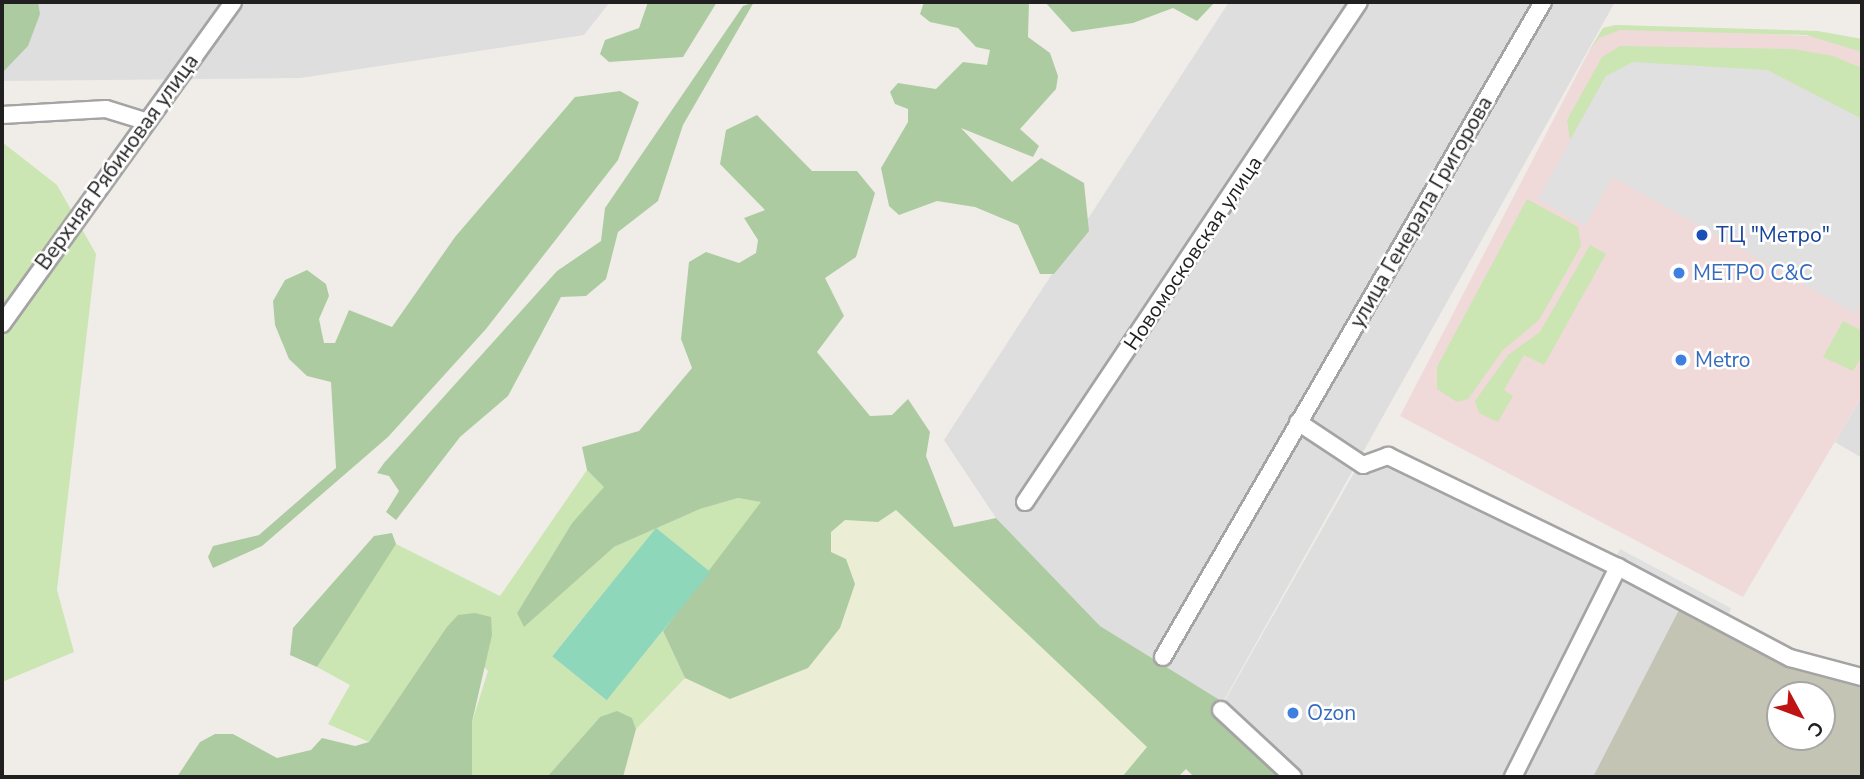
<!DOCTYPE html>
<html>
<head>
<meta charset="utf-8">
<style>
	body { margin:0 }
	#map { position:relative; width:1864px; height:779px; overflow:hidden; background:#f0ede8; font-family:"Nunito Sans",sans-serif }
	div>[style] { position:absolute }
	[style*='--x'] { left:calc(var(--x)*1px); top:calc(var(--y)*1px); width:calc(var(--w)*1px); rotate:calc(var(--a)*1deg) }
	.residential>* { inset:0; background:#dedede }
	.commercial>* { inset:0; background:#efdad9 }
	.construction>* { inset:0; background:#c4c4b4 }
	.farmland>* { inset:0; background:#ebedd5 }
	.grass>* { inset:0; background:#cbe5b3 }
	.forest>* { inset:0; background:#adcba1 }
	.pitch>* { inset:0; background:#8ed7bb; transform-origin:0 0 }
	.parking>* { inset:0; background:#e0e0e0; transform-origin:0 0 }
	.roads { filter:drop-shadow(2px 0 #a4a4a4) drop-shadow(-2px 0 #a4a4a4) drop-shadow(0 2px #a4a4a4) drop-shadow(0 -2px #a4a4a4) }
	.minor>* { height:16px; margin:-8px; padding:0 8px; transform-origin:8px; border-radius:8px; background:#fff }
	.dots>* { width:19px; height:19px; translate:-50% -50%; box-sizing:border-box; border:4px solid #fff; border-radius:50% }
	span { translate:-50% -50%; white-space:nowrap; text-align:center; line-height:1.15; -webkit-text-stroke:5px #fff; paint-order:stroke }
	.street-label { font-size:21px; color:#202020 }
	.transit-label { font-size:21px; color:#164399 }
	.left { translate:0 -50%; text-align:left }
	.shop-label { font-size:21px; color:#366cbe }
	.frame { position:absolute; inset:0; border:4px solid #202020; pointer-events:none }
	.north { position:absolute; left:1766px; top:681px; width:70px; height:70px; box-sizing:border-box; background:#fff; border:2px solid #a6a6a6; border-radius:50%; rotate:131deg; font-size:19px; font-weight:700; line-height:28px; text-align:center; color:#202020 }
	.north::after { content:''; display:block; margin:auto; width:24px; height:32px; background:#be1413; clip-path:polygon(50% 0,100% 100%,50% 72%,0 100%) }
</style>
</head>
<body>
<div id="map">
	<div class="residential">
		<i style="clip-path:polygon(2px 2px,610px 2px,584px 35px,300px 78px,2px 81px)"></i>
		<i style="clip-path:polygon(1229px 2px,1615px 2px,1223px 702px,1100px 626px,996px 518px,944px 440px)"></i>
		<i style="clip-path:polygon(1862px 396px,1862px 458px,1835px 442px)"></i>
		<i style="clip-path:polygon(evenodd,1390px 462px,1681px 604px,1862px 681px,1862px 777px,1301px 777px,1224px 702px,1355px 471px,1390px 462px,1780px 695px,1822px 695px,1822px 737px,1780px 737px,1780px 695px)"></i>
	</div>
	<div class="commercial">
		<i style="clip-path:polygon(1616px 25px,1862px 39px,1862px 396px,1743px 597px,1400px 416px,1589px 51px,1603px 28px)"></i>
	</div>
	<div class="construction">
		<i style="clip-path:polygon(evenodd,1680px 608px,1789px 668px,1843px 676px,1862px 686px,1862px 777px,1593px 777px,1680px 608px,1780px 695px,1822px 695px,1822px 737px,1780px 737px,1780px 695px)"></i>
	</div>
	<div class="farmland">
		<i style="clip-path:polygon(896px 510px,1147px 747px,1122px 777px,623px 777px,636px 729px,685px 678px,730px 699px,831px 552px,831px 532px,845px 520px,878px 522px)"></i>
	</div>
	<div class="grass">
		<i style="clip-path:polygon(1616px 25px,1818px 31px,1862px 39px,1862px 52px,1806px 35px,1620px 30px,1599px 38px,1589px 51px,1603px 28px)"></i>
		<i style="clip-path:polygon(1620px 46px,1793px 49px,1833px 56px,1862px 68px,1862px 119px,1767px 70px,1606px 76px,1570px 140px,1567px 120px,1602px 57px)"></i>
		<i style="clip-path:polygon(2px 142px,57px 185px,96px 254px,57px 590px,74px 652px,2px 682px)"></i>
		<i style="clip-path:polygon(1527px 199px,1578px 227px,1581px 246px,1539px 320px,1503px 350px,1468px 399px,1457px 402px,1437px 389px,1437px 367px)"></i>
		<i style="clip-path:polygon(1590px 245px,1606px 254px,1544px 365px,1524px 355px,1504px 390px,1513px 396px,1498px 422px,1479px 413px,1475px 401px,1508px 355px,1540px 332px)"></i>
		<i style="clip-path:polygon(1843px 321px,1862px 331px,1862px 356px,1853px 371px,1823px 357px)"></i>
		<i style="clip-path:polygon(587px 470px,605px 487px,572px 523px,517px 613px,524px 626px,614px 547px,700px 509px,738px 498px,762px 502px,710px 572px,656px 529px,552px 656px,606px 700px,663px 631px,685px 678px,636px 729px,632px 718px,600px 717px,547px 777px,472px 777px,472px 722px,488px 671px,446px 628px,369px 742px,328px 724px,350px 685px,317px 667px,385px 554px,396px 544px,500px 596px)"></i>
	</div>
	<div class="forest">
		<i style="clip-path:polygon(2px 2px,38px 2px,40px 14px,28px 46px,2px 73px)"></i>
		<i style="clip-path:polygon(648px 2px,717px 2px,683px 57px,609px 62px,600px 54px,605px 40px,639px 28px)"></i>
		<i style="clip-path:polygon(754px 2px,683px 125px,658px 201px,618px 232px,606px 279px,586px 296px,561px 297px,508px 396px,460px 437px,396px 520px,386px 512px,399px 491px,389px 476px,377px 473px,384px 463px,557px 271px,601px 241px,605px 208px,743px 6px)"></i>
		<i style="clip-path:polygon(924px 2px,1029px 2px,1028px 37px,1050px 53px,1058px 76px,1056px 89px,1020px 129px,1039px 146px,1033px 157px,961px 128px,1012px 182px,1041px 158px,1084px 183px,1089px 231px,1054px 274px,1040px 274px,1018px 225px,975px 207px,937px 201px,899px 215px,889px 206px,881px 168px,908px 122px,908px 109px,895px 104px,890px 92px,898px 83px,936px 89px,963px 62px,987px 65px,990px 50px,976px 47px,958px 28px,930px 22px,920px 14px)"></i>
		<i style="clip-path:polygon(1045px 2px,1215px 2px,1197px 21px,1173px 8px,1133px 23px,1072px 32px)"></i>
		<i style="clip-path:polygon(620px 91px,639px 102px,618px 160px,486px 329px,388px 437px,262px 546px,213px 568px,208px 557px,213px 546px,259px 535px,336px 468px,331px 382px,307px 376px,289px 359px,275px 325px,273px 301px,285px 280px,307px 270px,326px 284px,329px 296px,319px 319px,324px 343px,335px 343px,349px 310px,392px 327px,455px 237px,575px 97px)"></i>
		<i style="clip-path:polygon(757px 115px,812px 171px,857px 171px,875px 193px,856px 257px,825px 278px,844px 316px,817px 352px,870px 416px,892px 415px,908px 399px,930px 432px,926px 456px,954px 527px,996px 518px,1100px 626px,1223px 702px,1291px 777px,1194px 777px,1186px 769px,1178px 777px,1122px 777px,1147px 747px,896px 510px,878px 522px,845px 520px,831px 532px,831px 552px,846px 559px,855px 584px,840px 628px,808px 668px,730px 699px,685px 678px,663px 631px,761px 502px,738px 498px,700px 509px,614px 547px,524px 627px,517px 613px,572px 523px,604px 487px,587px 470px,582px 447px,639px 431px,692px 368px,681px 339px,689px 262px,706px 252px,739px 263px,756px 253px,758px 240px,744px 218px,765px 210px,720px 164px,726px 130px)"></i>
		<i style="clip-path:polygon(392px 533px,396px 544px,317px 667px,290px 655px,293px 628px,374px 536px)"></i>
		<i style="clip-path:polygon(475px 613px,491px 617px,492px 635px,472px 722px,472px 777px,177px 777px,200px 742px,215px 734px,233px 734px,277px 758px,311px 750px,322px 738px,355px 746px,369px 742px,446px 628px,458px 615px)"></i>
		<i style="clip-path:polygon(617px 711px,632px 718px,636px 729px,623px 777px,547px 777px,600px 717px)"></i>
	</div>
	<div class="pitch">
		<i style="left:656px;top:528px;width:70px;height:165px;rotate:39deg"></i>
	</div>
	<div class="parking">
		<i style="clip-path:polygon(1633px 62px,1767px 70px,1862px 119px,1862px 299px,1856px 314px,1613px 177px,1585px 226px,1538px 199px,1606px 76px)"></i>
		<i style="left:1620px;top:549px;width:126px;height:13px;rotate:28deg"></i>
	</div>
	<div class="roads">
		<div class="minor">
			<i style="--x:2;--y:115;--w:104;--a:-3.3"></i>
			<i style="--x:106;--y:109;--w:41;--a:17.1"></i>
			<i style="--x:2;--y:324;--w:396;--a:-54.3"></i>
			<i style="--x:1298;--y:422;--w:78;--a:33.5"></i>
			<i style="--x:1363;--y:465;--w:27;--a:-20"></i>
			<i style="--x:1388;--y:456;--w:255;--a:25.8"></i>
			<i style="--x:1025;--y:502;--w:601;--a:-56.26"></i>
			<i style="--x:1163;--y:657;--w:757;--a:-59.88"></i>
			<i style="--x:1221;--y:710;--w:98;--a:42.9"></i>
			<i style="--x:1513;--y:777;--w:235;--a:-63.4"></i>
			<i style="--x:1618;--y:567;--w:195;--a:27.9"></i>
			<i style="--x:1790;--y:658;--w:74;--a:14.8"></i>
		</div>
	</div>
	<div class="dots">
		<i style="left:1702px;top:235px;background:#1a4fb4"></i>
		<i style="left:1679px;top:273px;background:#3f7fe0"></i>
		<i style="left:1681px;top:360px;background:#3f7fe0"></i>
		<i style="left:1293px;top:713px;background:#3f7fe0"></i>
	</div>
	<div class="street-label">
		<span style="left:117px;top:162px;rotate:-54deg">Верхняя Рябиновая улица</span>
		<span style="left:1421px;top:212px;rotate:-60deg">улица Генерала Григорова</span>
		<span style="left:1193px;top:253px;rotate:-56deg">Новомосковская улица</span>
	</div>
	<div class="transit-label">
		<span class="left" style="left:1716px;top:235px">ТЦ "Метро"</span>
	</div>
	<div class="shop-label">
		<span class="left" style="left:1693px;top:273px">МЕТРО С&amp;С</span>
		<span class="left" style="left:1695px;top:360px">Metro</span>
		<span class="left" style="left:1307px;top:713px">Ozon</span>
	</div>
	<div class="frame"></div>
	<div class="north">С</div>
</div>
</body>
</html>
